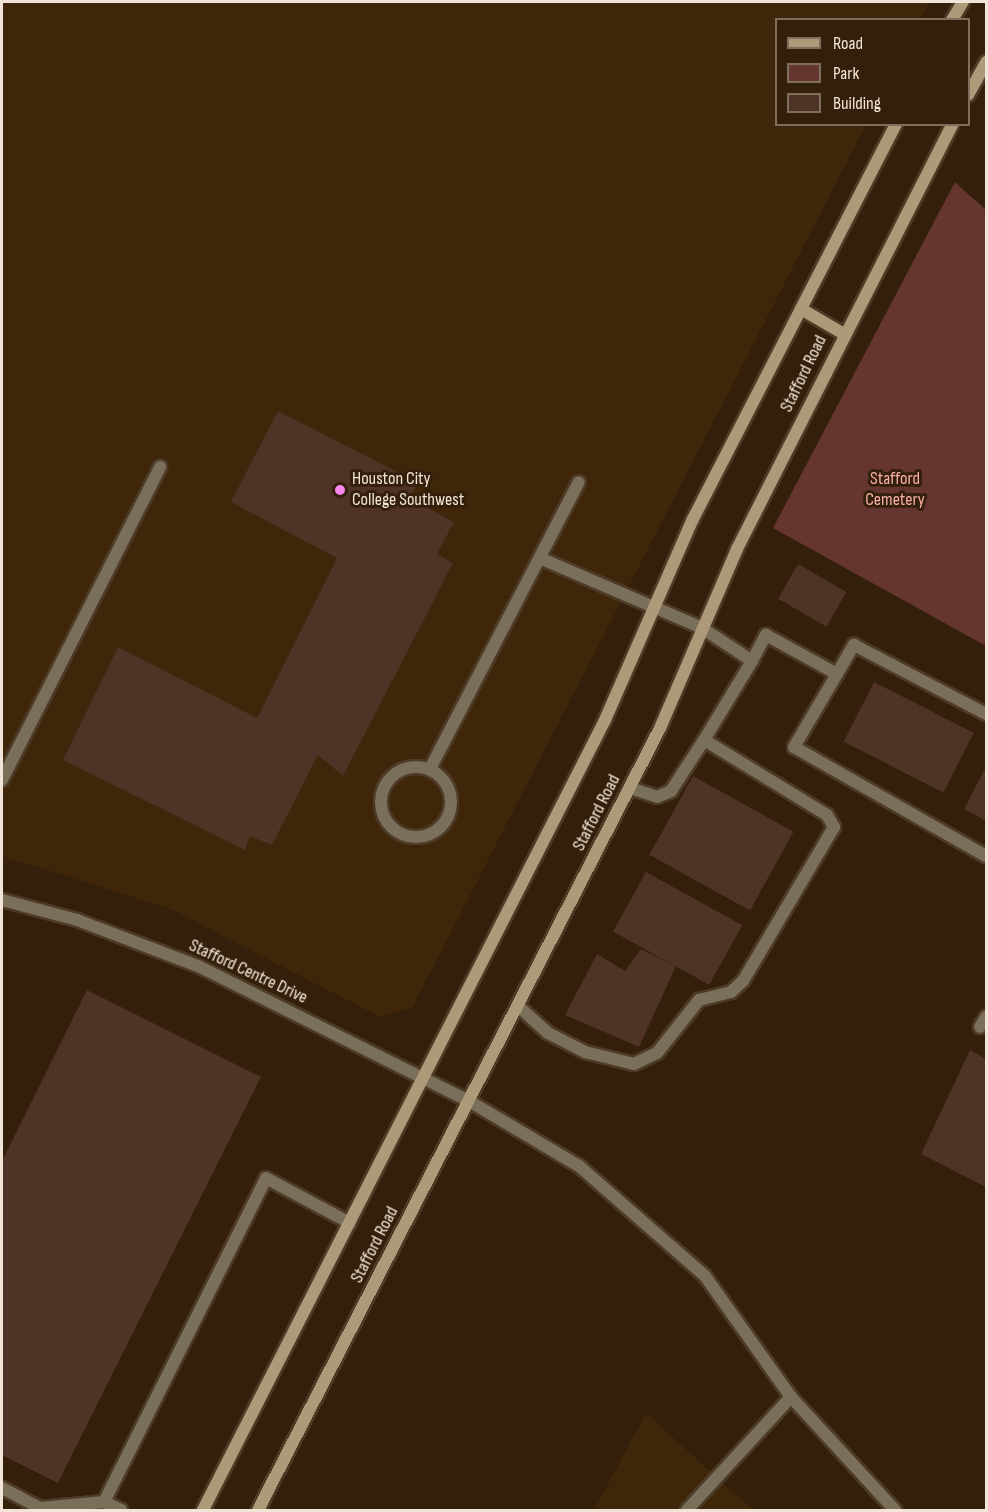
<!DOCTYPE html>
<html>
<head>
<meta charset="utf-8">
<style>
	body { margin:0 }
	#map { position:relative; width:988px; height:1512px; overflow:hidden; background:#331f0a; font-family:"Sofia Sans Condensed",sans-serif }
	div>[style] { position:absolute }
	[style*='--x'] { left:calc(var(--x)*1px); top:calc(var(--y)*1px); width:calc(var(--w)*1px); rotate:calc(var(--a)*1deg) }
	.built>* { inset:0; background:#3f260a }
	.green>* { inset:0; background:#653530 }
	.building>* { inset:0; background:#4e3326; transform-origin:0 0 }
	.roads { filter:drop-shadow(2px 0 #4e3b27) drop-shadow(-2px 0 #4e3b27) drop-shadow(0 2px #4e3b27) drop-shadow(0 -2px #4e3b27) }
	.service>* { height:12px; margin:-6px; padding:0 6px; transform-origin:6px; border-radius:6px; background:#7a6f5a }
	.service>.ring { margin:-6px; padding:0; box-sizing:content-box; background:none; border:12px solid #7a6f5a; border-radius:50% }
	.minor>* { height:12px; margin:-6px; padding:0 6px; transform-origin:6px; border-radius:6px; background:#7a6f5a }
	.secondary>* { height:12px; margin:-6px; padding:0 6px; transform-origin:6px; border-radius:6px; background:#ac9a78 }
	.dots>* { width:16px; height:16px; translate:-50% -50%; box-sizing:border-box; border:3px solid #331f0a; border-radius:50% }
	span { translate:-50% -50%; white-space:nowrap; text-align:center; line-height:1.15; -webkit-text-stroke:6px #331f0a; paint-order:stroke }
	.street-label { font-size:18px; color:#f2e5d8 }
	.poi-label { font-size:18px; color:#f2e5d8 }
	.left { translate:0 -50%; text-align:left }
	.park-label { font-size:18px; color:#f8b0a7 }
	.frame { position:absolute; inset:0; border:3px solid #f2e5d8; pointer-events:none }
	.legend { position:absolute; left:775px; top:18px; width:195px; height:108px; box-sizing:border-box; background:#331f0a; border:2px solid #7f6e5c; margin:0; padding:8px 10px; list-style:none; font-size:18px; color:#f2e5d8 }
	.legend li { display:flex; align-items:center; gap:12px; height:30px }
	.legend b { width:30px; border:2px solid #7f6e5c }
</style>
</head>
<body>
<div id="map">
	<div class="built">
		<i style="clip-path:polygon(2px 2px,929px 2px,920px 19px,776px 20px,776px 124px,866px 125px,412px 1008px,380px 1017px,171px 909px,2px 856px)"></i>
		<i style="clip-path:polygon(646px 1413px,753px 1510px,594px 1510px)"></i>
	</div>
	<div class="green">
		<i style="clip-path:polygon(955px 182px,986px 210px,986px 646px,773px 528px)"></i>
	</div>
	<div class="building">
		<i style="clip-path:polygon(278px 411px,419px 483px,409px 498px,454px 522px,437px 554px,453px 563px,343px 776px,318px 755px,272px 845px,250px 836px,245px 850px,63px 760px,118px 647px,257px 718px,337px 558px,231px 502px)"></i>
		<i style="left:798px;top:564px;width:56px;height:40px;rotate:30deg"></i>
		<i style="left:874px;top:682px;width:112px;height:67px;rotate:27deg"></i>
		<i style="clip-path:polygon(986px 767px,986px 821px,964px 809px)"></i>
		<i style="left:693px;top:776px;width:115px;height:90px;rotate:29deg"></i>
		<i style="left:646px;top:872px;width:110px;height:68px;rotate:29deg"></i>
		<i style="clip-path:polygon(641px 949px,676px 966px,639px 1047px,565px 1015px,597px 954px,625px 971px)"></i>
		<i style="clip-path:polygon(87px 990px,261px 1077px,58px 1483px,2px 1455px,2px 1161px)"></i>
		<i style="clip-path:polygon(970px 1050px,986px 1059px,986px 1187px,921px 1154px)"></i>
	</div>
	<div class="roads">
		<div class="service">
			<i style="--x:542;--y:559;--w:174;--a:23.3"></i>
			<i style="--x:702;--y:628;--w:60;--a:33.4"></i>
			<i style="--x:752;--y:661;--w:30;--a:-62"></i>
			<i style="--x:766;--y:635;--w:81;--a:28.8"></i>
			<i style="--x:837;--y:674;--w:34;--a:-60"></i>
			<i style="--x:854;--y:645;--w:149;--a:27.6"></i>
			<i style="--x:837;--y:674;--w:85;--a:120.5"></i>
			<i style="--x:794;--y:747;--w:221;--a:29.6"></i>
			<i class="ring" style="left:381px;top:767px;width:58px;height:58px"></i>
			<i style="--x:430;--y:769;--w:323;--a:-62.6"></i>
			<i style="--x:2;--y:780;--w:351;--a:-63.2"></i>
			<i style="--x:630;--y:788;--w:28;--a:18"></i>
			<i style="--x:657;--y:797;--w:15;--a:-23"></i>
			<i style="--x:671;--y:791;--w:61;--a:-57.1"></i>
			<i style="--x:518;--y:1006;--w:40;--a:42"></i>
			<i style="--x:548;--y:1033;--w:42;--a:27.2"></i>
			<i style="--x:585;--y:1052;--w:50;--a:13.8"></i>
			<i style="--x:634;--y:1064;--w:25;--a:-26"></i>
			<i style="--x:657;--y:1053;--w:68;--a:-51.6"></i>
			<i style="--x:699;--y:1000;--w:33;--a:-14"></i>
			<i style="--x:731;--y:992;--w:16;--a:-43"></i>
			<i style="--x:743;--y:981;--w:179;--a:-59.4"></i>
			<i style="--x:834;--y:827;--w:14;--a:-120"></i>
			<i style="--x:827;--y:815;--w:144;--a:-148.6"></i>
			<i style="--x:704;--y:740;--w:92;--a:-58.7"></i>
			<i style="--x:980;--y:1027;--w:12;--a:-59"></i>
			<i style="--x:469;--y:1101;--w:128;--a:30.6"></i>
			<i style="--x:579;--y:1166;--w:167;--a:41.1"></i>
			<i style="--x:705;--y:1276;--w:148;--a:54.6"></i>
			<i style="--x:791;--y:1397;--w:154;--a:47.4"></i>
			<i style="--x:2;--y:1488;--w:43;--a:27.8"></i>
			<i style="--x:40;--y:1508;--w:64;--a:-5.4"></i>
			<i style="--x:104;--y:1502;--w:19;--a:25"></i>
			<i style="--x:104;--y:1502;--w:362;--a:-63.4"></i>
			<i style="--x:266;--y:1178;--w:95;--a:28.2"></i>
			<i style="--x:687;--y:1510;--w:154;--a:-47.4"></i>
		</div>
		<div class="minor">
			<i style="--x:2;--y:900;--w:78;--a:14.9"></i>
			<i style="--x:77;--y:920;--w:129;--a:20.8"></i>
			<i style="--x:198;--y:966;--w:303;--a:26.5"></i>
		</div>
		<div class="secondary">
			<i style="--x:952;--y:20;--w:21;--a:-59"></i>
			<i style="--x:968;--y:95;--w:38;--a:-61"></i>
			<i style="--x:801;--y:309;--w:50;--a:30.2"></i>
			<i style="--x:203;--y:1510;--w:886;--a:-63.03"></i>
			<i style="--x:605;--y:720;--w:219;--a:-66.4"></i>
			<i style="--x:693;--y:519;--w:444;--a:-62.8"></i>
			<i style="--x:258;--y:1510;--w:879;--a:-62.79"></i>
			<i style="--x:660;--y:728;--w:195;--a:-66.7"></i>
			<i style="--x:737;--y:549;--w:477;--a:-63.1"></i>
		</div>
	</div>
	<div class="dots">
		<i style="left:340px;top:490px;background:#f788ec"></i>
	</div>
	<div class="street-label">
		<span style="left:804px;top:374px;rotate:-64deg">Stafford Road</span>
		<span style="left:597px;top:813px;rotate:-63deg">Stafford Road</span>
		<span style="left:248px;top:972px;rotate:25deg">Stafford Centre Drive</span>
		<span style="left:375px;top:1245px;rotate:-63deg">Stafford Road</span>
	</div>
	<div class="poi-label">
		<span class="left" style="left:352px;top:490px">Houston City<br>College Southwest</span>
	</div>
	<div class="park-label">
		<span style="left:895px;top:490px">Stafford<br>Cemetery</span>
	</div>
	<div class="frame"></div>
	<ul class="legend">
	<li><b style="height:8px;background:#ac9a78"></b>Road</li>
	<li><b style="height:16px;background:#653530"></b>Park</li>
	<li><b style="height:16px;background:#4e3326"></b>Building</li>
	</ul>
</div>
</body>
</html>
